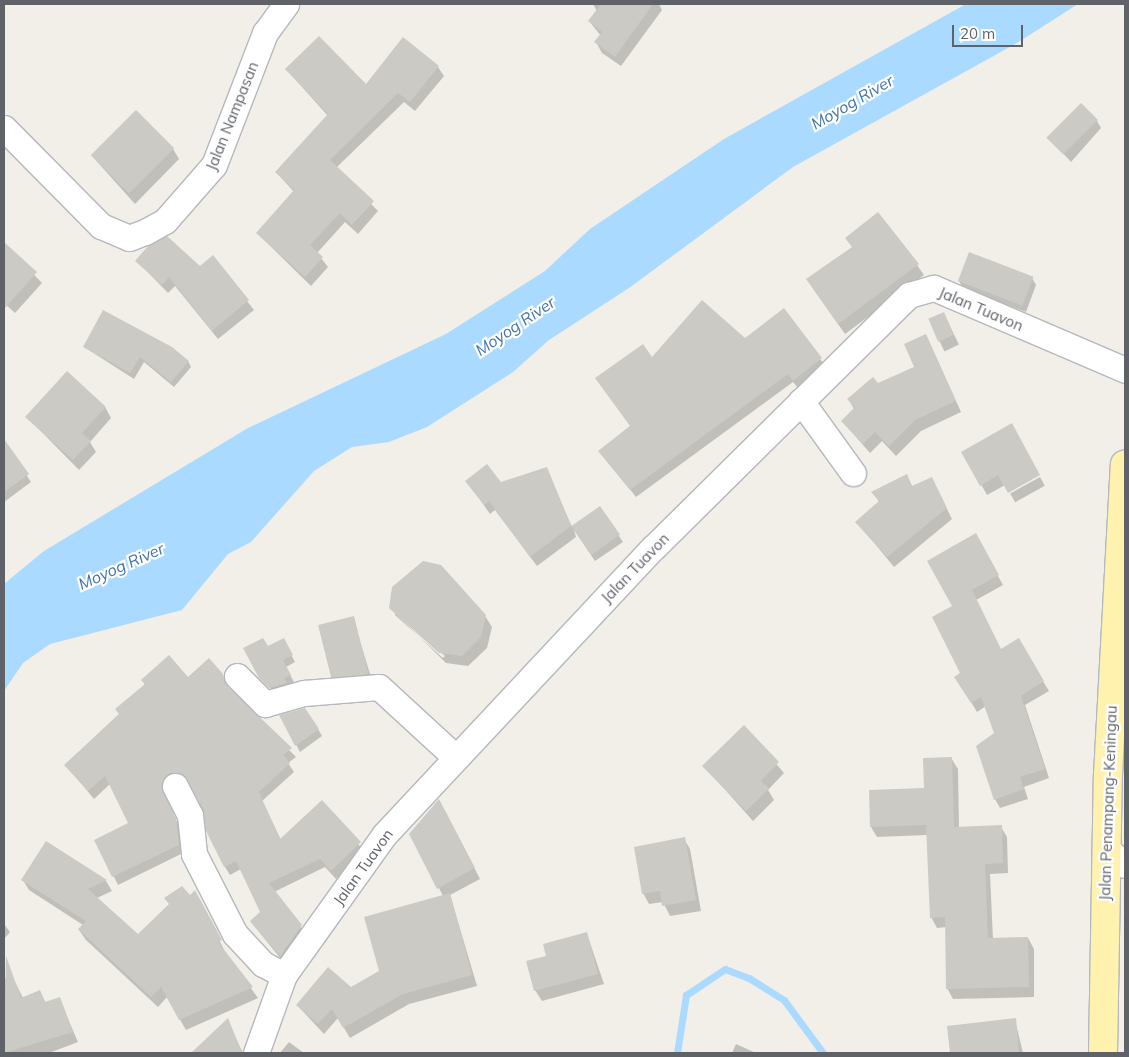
<!DOCTYPE html>
<html>
<head>
<meta charset="utf-8">
<style>
	body { margin:0 }
	#map { position:relative; width:1129px; height:1057px; overflow:hidden; background:#f1efe8; font-family:Mulish,sans-serif }
	div>[style] { position:absolute }
	[style*='--x'] { left:calc(var(--x)*1px); top:calc(var(--y)*1px); width:calc(var(--w)*1px); rotate:calc(var(--a)*1deg) }
	.water>* { inset:0; background:#aadaff }
	.shadow>* { inset:0; background:#0003; transform-origin:0 0 }
	.stream>* { height:7px; margin:-3.5px; padding:0 3.5px; transform-origin:3.5px; border-radius:3.5px; background:#aadaff }
	.building>* { inset:0; background:#cccac5; transform-origin:0 0 }
	.roads { filter:drop-shadow(1px 0 #b5b8bc) drop-shadow(-1px 0 #b5b8bc) drop-shadow(0 1px #b5b8bc) drop-shadow(0 -1px #b5b8bc) }
	.street>* { height:25px; margin:-12.5px; padding:0 12.5px; transform-origin:12.5px; border-radius:12.5px; background:#fff }
	.primary>* { height:28px; margin:-14px; padding:0 14px; transform-origin:14px; border-radius:14px; background:#fff2af }
	span { translate:-50% -50%; white-space:nowrap; text-align:center; line-height:1.15; -webkit-text-stroke:4.5px #fff; paint-order:stroke }
	.street-label { font-size:15px; color:#5f6368 }
	.water-label { font-size:16px; color:#4174aa; font-style:italic }
	.frame { position:absolute; inset:0; border:5px solid #5f6368; pointer-events:none }
	.scale { position:absolute; left:952px; top:25px; width:71px; height:22px; box-sizing:border-box; border:2px solid #5f6368; border-top:0; padding-left:6px; font-size:15px; line-height:18px; white-space:nowrap; color:#5f6368; -webkit-text-stroke:4px #fff; paint-order:stroke }
</style>
</head>
<body>
<div id="map">
	<div class="water">
		<i style="clip-path:polygon(966px 4px,1078px 4px,1017px 43px,793px 167px,629px 288px,549px 340px,513px 372px,427px 427px,389px 442px,352px 447px,314px 471px,251px 542px,228px 554px,182px 610px,50px 644px,23px 663px,4px 691px,4px 584px,44px 551px,248px 428px,446px 334px,545px 271px,590px 229px,724px 139px)"></i>
	</div>
	<div class="shadow">
		<i style="clip-path:polygon(593px 4px,659px 4px,662px 10px,621px 66px,602px 53px,596px 42px,601px 36px,589px 21px,597px 11px)"></i>
		<i style="clip-path:polygon(438px 67px,444px 76px,415px 111px,404px 102px,336px 168px,378px 211px,358px 234px,345px 222px,317px 253px,328px 267px,311px 286px,257px 233px,294px 192px,276px 172px,328px 116px,286px 69px,366px 86px)"></i>
		<i style="clip-path:polygon(1097px 121px,1101px 128px,1071px 162px,1050px 139px)"></i>
		<i style="clip-path:polygon(173px 149px,179px 159px,135px 204px,92px 156px)"></i>
		<i style="clip-path:polygon(847px 238px,917px 265px,924px 275px,845px 334px,814px 290px,853px 248px)"></i>
		<i style="clip-path:polygon(4px 244px,42px 283px,15px 313px,4px 303px)"></i>
		<i style="clip-path:polygon(213px 257px,254px 310px,218px 339px,175px 286px,168px 293px,137px 261px,200px 268px)"></i>
		<i style="clip-path:polygon(1032px 278px,1036px 285px,1026px 312px,963px 288px,959px 281px)"></i>
		<i style="clip-path:polygon(784px 310px,826px 367px,798px 388px,793px 382px,636px 497px,600px 451px,630px 426px,652px 359px,745px 340px)"></i>
		<i style="left:944px;top:314px;width:34px;height:16px;rotate:64deg"></i>
		<i style="clip-path:polygon(926px 335px,961px 412px,921px 431px,896px 456px,882px 441px,870px 453px,842px 421px,854px 409px,849px 400px,916px 367px)"></i>
		<i style="clip-path:polygon(84px 347px,188px 361px,191px 367px,174px 387px,144px 362px,134px 379px)"></i>
		<i style="clip-path:polygon(105px 407px,111px 418px,90px 442px,96px 452px,79px 470px,27px 417px)"></i>
		<i style="clip-path:polygon(1011px 425px,1005px 485px,987px 495px,963px 452px)"></i>
		<i style="clip-path:polygon(12px 453px,31px 482px,4px 502px,4px 459px)"></i>
		<i style="clip-path:polygon(546px 468px,572px 527px,600px 508px,623px 542px,595px 561px,574px 530px,576px 537px,537px 566px,495px 510px,490px 514px,467px 481px,501px 484px)"></i>
		<i style="clip-path:polygon(906px 476px,913px 487px,937px 489px,952px 519px,894px 567px,857px 522px,879px 502px,873px 492px)"></i>
		<i style="left:1040px;top:477px;width:10px;height:34px;rotate:61deg"></i>
		<i style="clip-path:polygon(975px 535px,1003px 585px,976px 600px,1001px 650px,1018px 640px,1049px 691px,1025px 705px,1049px 778px,1024px 787px,1028px 799px,1000px 808px,995px 799px,995px 734px,986px 706px,977px 712px,956px 677px,962px 674px,954px 607px)"></i>
		<i style="clip-path:polygon(evenodd,390px 608px,485px 616px,492px 627px,487px 648px,468px 666px,446px 663px,390px 608px,395px 612px,445px 656px,443px 658px,395px 615px,395px 612px)"></i>
		<i style="clip-path:polygon(353px 618px,373px 684px,338px 687px,319px 627px)"></i>
		<i style="clip-path:polygon(283px 640px,295px 662px,286px 667px,294px 682px,274px 694px,249px 655px)"></i>
		<i style="clip-path:polygon(222px 674px,229px 690px,296px 757px,288px 763px,294px 772px,262px 801px,281px 840px,322px 802px,365px 852px,336px 879px,325px 867px,274px 892px,306px 934px,285px 964px,251px 922px,262px 912px,241px 869px,230px 875px,225px 867px,193px 787px,181px 780px,168px 786px,165px 795px,180px 829px,183px 853px,118px 885px,96px 840px,129px 824px,110px 784px,94px 799px,66px 765px,119px 714px,145px 685px,143px 681px)"></i>
		<i style="clip-path:polygon(281px 716px,318px 729px,322px 736px,300px 752px)"></i>
		<i style="clip-path:polygon(744px 727px,784px 773px,768px 790px,774px 800px,753px 821px,704px 766px)"></i>
		<i style="clip-path:polygon(951px 758px,958px 769px,959px 828px,1001px 827px,1007px 837px,1008px 873px,990px 874px,993px 939px,1028px 938px,1034px 949px,1034px 997px,953px 999px,947px 988px,947px 927px,937px 928px,931px 917px,927px 835px,877px 837px,871px 827px,926px 789px)"></i>
		<i style="clip-path:polygon(445px 811px,480px 879px,450px 895px,477px 986px,409px 1004px,350px 1038px,338px 1018px,324px 1034px,297px 1005px,351px 989px,380px 972px,443px 896px,439px 888px)"></i>
		<i style="clip-path:polygon(684px 839px,690px 849px,701px 911px,670px 916px,663px 902px,649px 904px,643px 893px)"></i>
		<i style="clip-path:polygon(47px 843px,106px 881px,112px 891px,97px 898px,139px 936px,170px 905px,190px 897px,201px 902px,225px 952px,258px 998px,186px 1030px,167px 997px,158px 1007px,86px 940px,79px 930px,83px 925px,29px 890px,23px 880px)"></i>
		<i style="clip-path:polygon(4px 924px,10px 932px,4px 939px)"></i>
		<i style="clip-path:polygon(587px 934px,604px 984px,542px 1001px,535px 990px)"></i>
		<i style="clip-path:polygon(12px 976px,23px 998px,40px 992px,46px 1003px,59px 998px,78px 1042px,49px 1053px,4px 1053px,4px 979px)"></i>
		<i style="clip-path:polygon(227px 1020px,243px 1053px,194px 1053px)"></i>
		<i style="clip-path:polygon(1015px 1020px,1023px 1053px,951px 1053px,948px 1027px)"></i>
		<i style="clip-path:polygon(289px 1042px,304px 1053px,280px 1053px)"></i>
		<i style="clip-path:polygon(736px 1044px,756px 1053px,732px 1053px)"></i>
	</div>
	<div class="stream">
		<i style="--x:677;--y:1053;--w:59;--a:-81.2"></i>
		<i style="--x:686;--y:995;--w:47;--a:-33.7"></i>
		<i style="--x:725;--y:969;--w:26;--a:21"></i>
		<i style="--x:749;--y:978;--w:41;--a:32.2"></i>
		<i style="--x:784;--y:1000;--w:66;--a:53.7"></i>
	</div>
	<div class="building">
		<i style="clip-path:polygon(601px 4px,653px 4px,615px 57px,594px 42px,602px 32px,588px 21px)"></i>
		<i style="clip-path:polygon(319px 36px,366px 84px,403px 37px,439px 66px,410px 102px,398px 93px,330px 160px,374px 201px,352px 225px,340px 213px,310px 245px,323px 257px,305px 277px,256px 233px,294px 190px,275px 172px,328px 114px,285px 69px)"></i>
		<i style="left:1081px;top:103px;width:24px;height:49px;rotate:45deg"></i>
		<i style="left:136px;top:110px;width:54px;height:64px;rotate:45deg"></i>
		<i style="clip-path:polygon(878px 212px,919px 264px,838px 324px,806px 279px,852px 247px,845px 238px)"></i>
		<i style="clip-path:polygon(167px 236px,200px 266px,213px 255px,249px 300px,212px 331px,169px 277px,162px 285px,135px 261px,148px 246px)"></i>
		<i style="clip-path:polygon(4px 242px,37px 272px,4px 309px)"></i>
		<i style="left:969px;top:252px;width:69px;height:31px;rotate:21deg"></i>
		<i style="clip-path:polygon(702px 300px,745px 338px,784px 308px,822px 358px,793px 381px,788px 374px,630px 490px,598px 451px,630px 426px,595px 378px,643px 344px,652px 357px)"></i>
		<i style="clip-path:polygon(103px 310px,172px 347px,189px 361px,171px 382px,140px 357px,130px 373px,83px 347px)"></i>
		<i style="left:944px;top:312px;width:25px;height:17px;rotate:67deg"></i>
		<i style="clip-path:polygon(926px 334px,956px 401px,915px 420px,889px 446px,875px 432px,863px 444px,841px 421px,855px 407px,847px 399px,873px 377px,878px 383px,914px 367px,904px 344px)"></i>
		<i style="clip-path:polygon(67px 371px,106px 407px,82px 433px,91px 441px,73px 460px,25px 417px)"></i>
		<i style="clip-path:polygon(1012px 423px,1040px 475px,1008px 493px,998px 475px,980px 486px,961px 452px)"></i>
		<i style="clip-path:polygon(4px 439px,29px 474px,4px 492px)"></i>
		<i style="clip-path:polygon(487px 464px,501px 482px,547px 467px,571px 526px,530px 557px,489px 501px,484px 505px,465px 481px)"></i>
		<i style="clip-path:polygon(907px 474px,912px 486px,932px 477px,947px 508px,887px 557px,855px 522px,879px 501px,871px 492px)"></i>
		<i style="left:600px;top:506px;width:35px;height:35px;rotate:55deg"></i>
		<i style="clip-path:polygon(976px 533px,999px 575px,972px 590px,1001px 649px,1019px 638px,1044px 681px,1021px 696px,1045px 769px,1020px 777px,1024px 789px,994px 800px,976px 746px,994px 733px,981px 697px,971px 703px,954px 677px,960px 673px,932px 617px,952px 606px,927px 561px)"></i>
		<i style="clip-path:polygon(423px 561px,441px 565px,486px 615px,481px 637px,462px 656px,439px 653px,389px 608px,392px 587px)"></i>
		<i style="left:354px;top:616px;width:59px;height:37px;rotate:76deg"></i>
		<i style="clip-path:polygon(263px 638px,268px 646px,284px 638px,293px 655px,283px 660px,291px 675px,284px 678px,287px 683px,269px 688px,259px 678px,243px 648px)"></i>
		<i style="clip-path:polygon(169px 655px,188px 677px,209px 658px,223px 674px,227px 686px,292px 748px,283px 755px,290px 763px,259px 792px,280px 839px,322px 800px,361px 842px,331px 871px,320px 859px,269px 883px,302px 925px,280px 956px,250px 921px,260px 912px,236px 861px,224px 867px,206px 831px,203px 808px,183px 774px,169px 773px,161px 785px,176px 819px,179px 845px,112px 877px,94px 840px,128px 823px,105px 776px,88px 791px,64px 765px,119px 714px,115px 709px,145px 684px,141px 680px)"></i>
		<i style="clip-path:polygon(305px 708px,319px 729px,295px 746px,279px 715px)"></i>
		<i style="clip-path:polygon(744px 725px,779px 762px,761px 781px,769px 789px,746px 811px,702px 766px)"></i>
		<i style="clip-path:polygon(952px 757px,954px 827px,1002px 825px,1003px 863px,985px 864px,988px 938px,1028px 937px,1029px 987px,946px 989px,945px 917px,930px 918px,926px 825px,870px 827px,869px 790px,924px 788px,923px 758px)"></i>
		<i style="clip-path:polygon(439px 799px,475px 868px,437px 889px,409px 834px)"></i>
		<i style="clip-path:polygon(685px 837px,696px 900px,662px 906px,660px 891px,642px 894px,634px 847px)"></i>
		<i style="clip-path:polygon(46px 841px,107px 880px,88px 889px,138px 934px,169px 904px,164px 898px,182px 886px,190px 895px,195px 890px,222px 940px,218px 942px,253px 987px,179px 1020px,161px 987px,151px 997px,78px 929px,86px 921px,21px 880px)"></i>
		<i style="clip-path:polygon(450px 893px,472px 975px,403px 994px,343px 1028px,332px 1009px,318px 1024px,296px 1005px,328px 967px,351px 987px,379px 971px,364px 917px)"></i>
		<i style="clip-path:polygon(587px 932px,598px 974px,534px 991px,526px 961px,546px 956px,543px 944px)"></i>
		<i style="clip-path:polygon(6px 956px,21px 998px,40px 990px,45px 1002px,60px 997px,73px 1032px,4px 1053px)"></i>
		<i style="clip-path:polygon(228px 1018px,242px 1053px,191px 1053px)"></i>
		<i style="clip-path:polygon(1016px 1018px,1019px 1053px,950px 1053px,947px 1026px)"></i>
	</div>
	<div class="roads">
		<div class="street">
			<i style="--x:4;--y:128;--w:138;--a:45.3"></i>
			<i style="--x:101;--y:226;--w:30;--a:23"></i>
			<i style="--x:129;--y:238;--w:17;--a:-21"></i>
			<i style="--x:145;--y:232;--w:23;--a:-29"></i>
			<i style="--x:165;--y:221;--w:74;--a:-48.8"></i>
			<i style="--x:214;--y:165;--w:142;--a:-68.9"></i>
			<i style="--x:265;--y:33;--w:36;--a:-54"></i>
			<i style="--x:801;--y:401;--w:89;--a:54.2"></i>
			<i style="--x:237;--y:676;--w:40;--a:45"></i>
			<i style="--x:265;--y:704;--w:41;--a:-15.8"></i>
			<i style="--x:304;--y:693;--w:75;--a:-4.6"></i>
			<i style="--x:379;--y:687;--w:102;--a:42.6"></i>
			<i style="--x:175;--y:786;--w:33;--a:63"></i>
			<i style="--x:190;--y:815;--w:39;--a:84"></i>
			<i style="--x:194;--y:854;--w:90;--a:62.9"></i>
			<i style="--x:235;--y:934;--w:41;--a:47"></i>
			<i style="--x:263;--y:964;--w:24;--a:28"></i>
			<i style="--x:1107;--y:849;--w:24;--a:42"></i>
			<i style="--x:256;--y:1053;--w:83;--a:-70.3"></i>
			<i style="--x:284;--y:975;--w:173;--a:-54.4"></i>
			<i style="--x:385;--y:834;--w:392;--a:-46.9"></i>
			<i style="--x:653;--y:548;--w:360;--a:-44.7"></i>
			<i style="--x:909;--y:295;--w:26;--a:-16"></i>
			<i style="--x:934;--y:288;--w:208;--a:23.2"></i>
		</div>
		<div class="primary">
			<i style="--x:1103;--y:1053;--w:278;--a:-89"></i>
			<i style="--x:1108;--y:775;--w:311;--a:-86.9"></i>
		</div>
	</div>
	<div class="street-label">
		<span style="left:232px;top:116px;rotate:-68deg">Jalan Nampasan</span>
		<span style="left:981px;top:309px;rotate:23deg">Jalan Tuavon</span>
		<span style="left:635px;top:568px;rotate:-46deg">Jalan Tuavon</span>
		<span style="left:1108px;top:803px;rotate:-88deg">Jalan Penampang-Keningau</span>
		<span style="left:363px;top:867px;rotate:-54deg">Jalan Tuavon</span>
	</div>
	<div class="water-label">
		<span style="left:852px;top:102px;rotate:-30deg">Moyog River</span>
		<span style="left:515px;top:326px;rotate:-34deg">Moyog River</span>
		<span style="left:121px;top:566px;rotate:-24deg">Moyog River</span>
	</div>
	<div class="frame"></div>
	<div class="scale">20 m</div>
</div>
</body>
</html>
